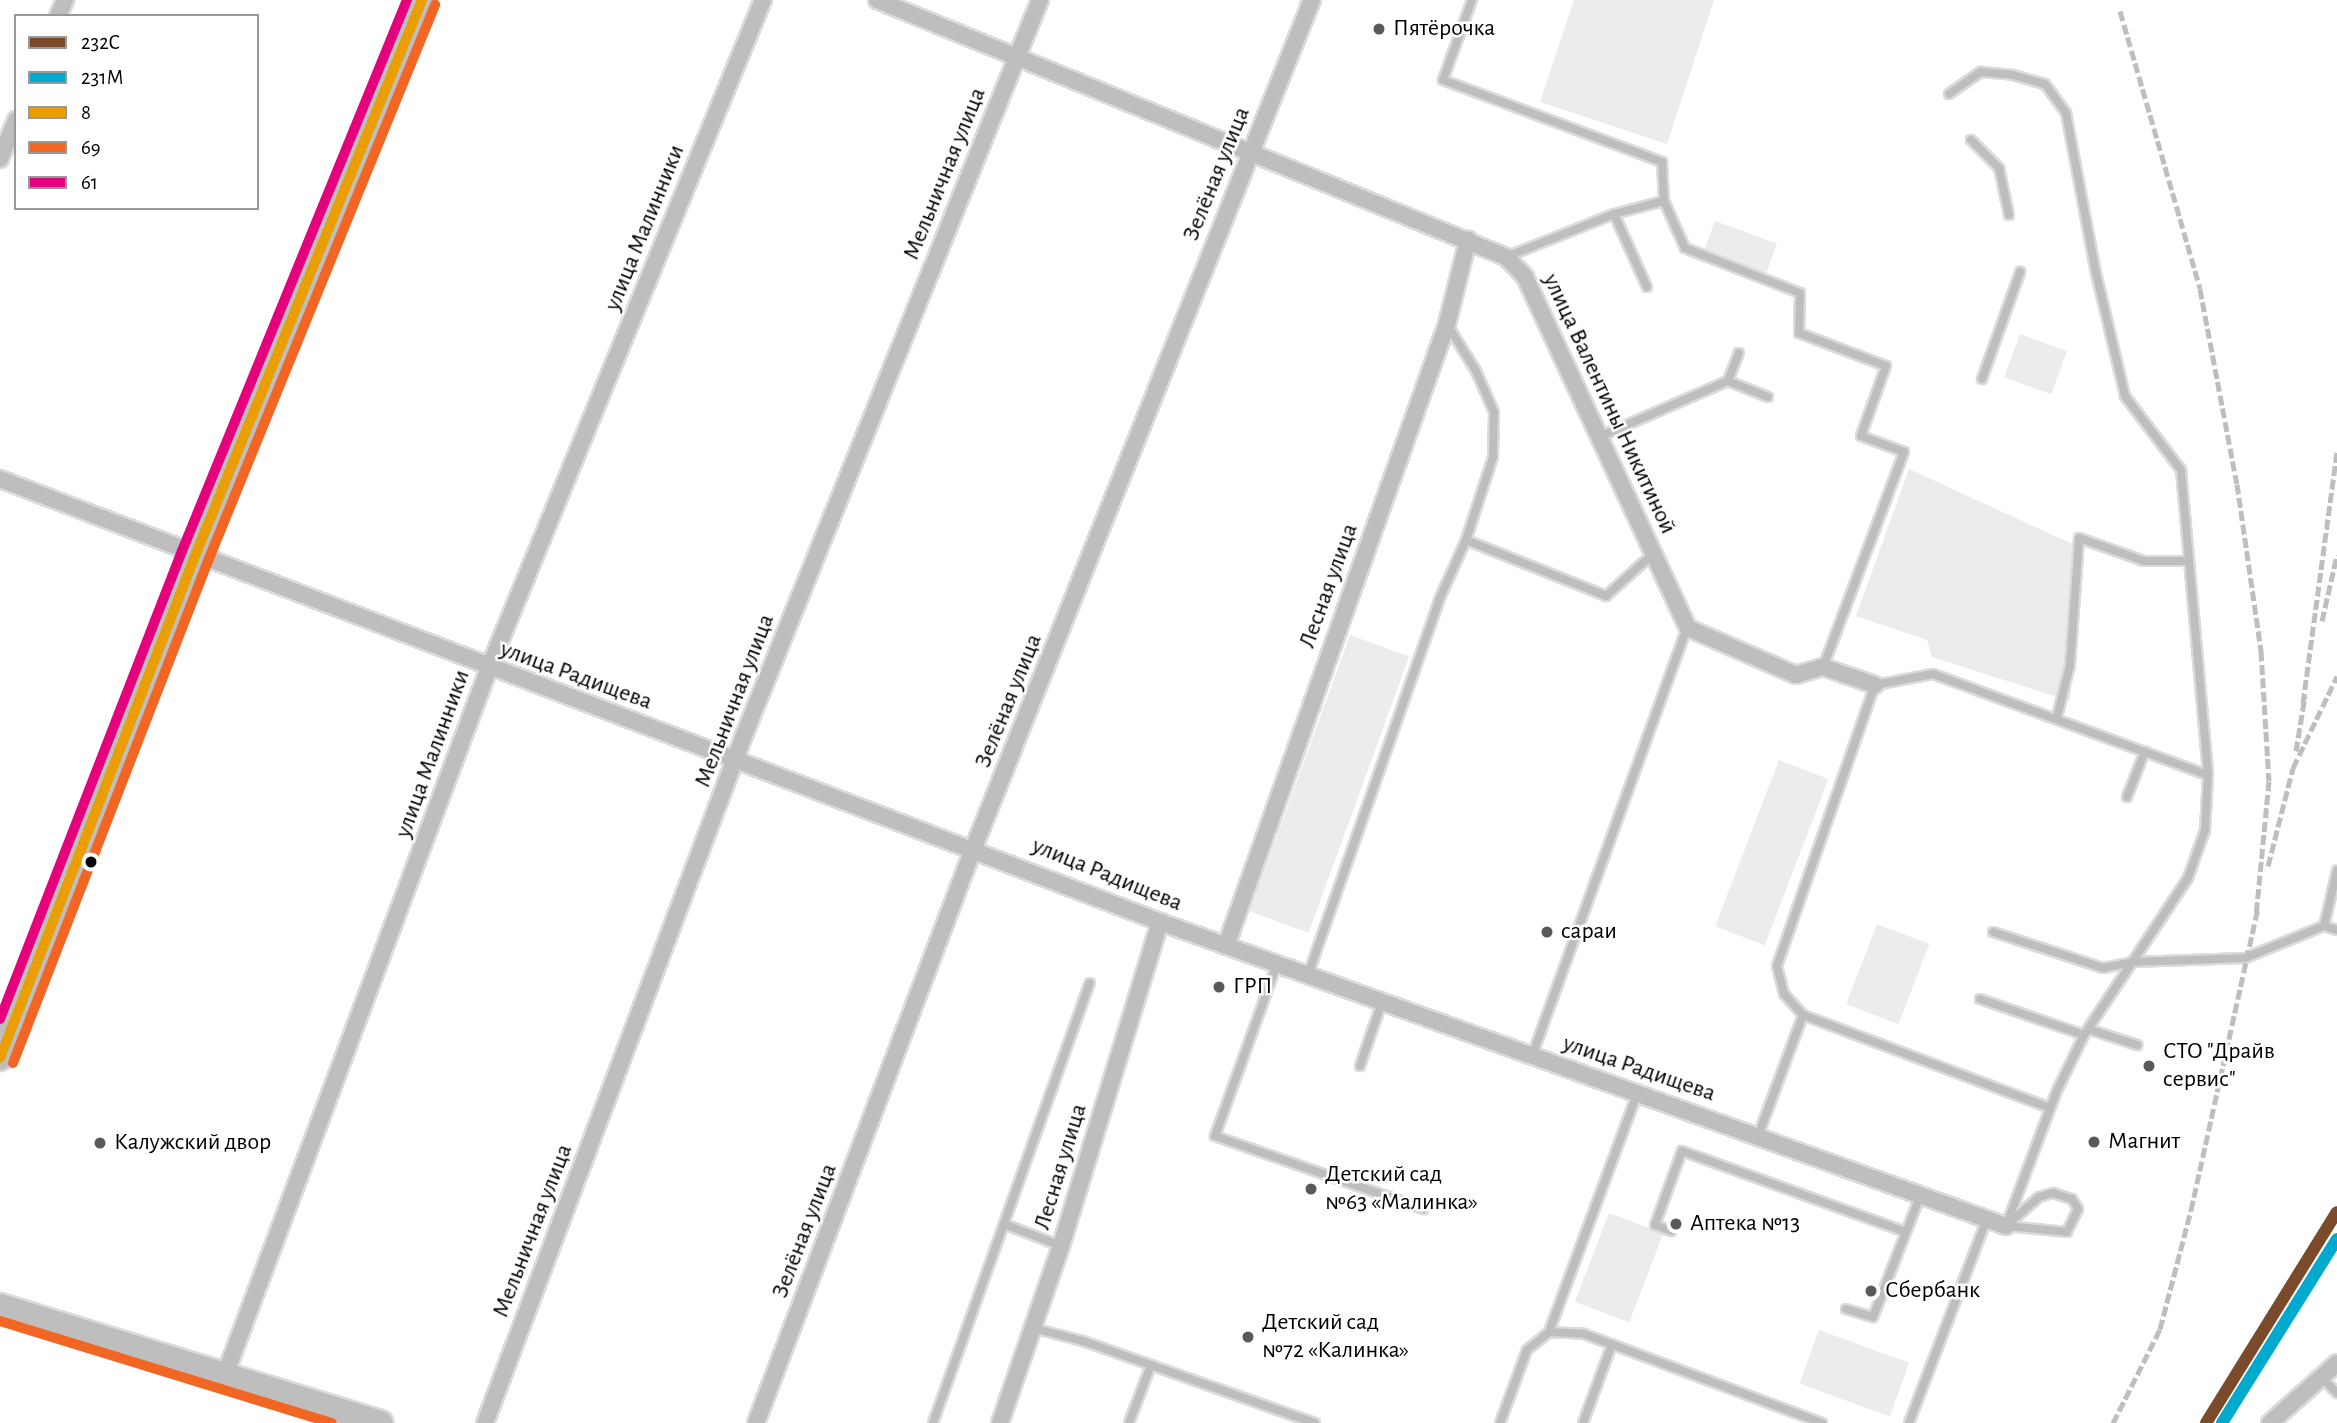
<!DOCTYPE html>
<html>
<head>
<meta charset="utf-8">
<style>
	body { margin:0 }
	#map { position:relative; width:2337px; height:1423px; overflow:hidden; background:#fff; font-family:"Alegreya Sans",sans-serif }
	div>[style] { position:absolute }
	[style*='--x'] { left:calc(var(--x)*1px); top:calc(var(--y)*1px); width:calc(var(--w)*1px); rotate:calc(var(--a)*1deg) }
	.green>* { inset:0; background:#ececec; transform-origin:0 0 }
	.roads { filter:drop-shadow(2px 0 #dbdbdb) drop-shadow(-2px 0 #dbdbdb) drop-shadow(0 2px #dbdbdb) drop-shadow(0 -2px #dbdbdb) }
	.service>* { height:8px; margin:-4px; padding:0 4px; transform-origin:4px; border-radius:4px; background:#bebebe }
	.minor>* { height:16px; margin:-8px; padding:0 8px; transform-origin:8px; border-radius:8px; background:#bebebe }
	.primary>* { height:24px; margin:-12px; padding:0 12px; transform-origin:12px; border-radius:12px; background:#bebebe }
	.rail>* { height:5px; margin-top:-2.5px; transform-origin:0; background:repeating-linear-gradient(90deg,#bebebe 0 10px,transparent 0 13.5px) }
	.bus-1>* { height:10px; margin:-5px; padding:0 5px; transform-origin:5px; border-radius:5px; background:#eb9e00 }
	.bus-2>* { height:10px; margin:-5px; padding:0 5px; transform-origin:5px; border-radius:5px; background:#f26522 }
	.bus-3>* { height:10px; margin:-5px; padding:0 5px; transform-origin:5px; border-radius:5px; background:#e5007d }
	.rail-1>* { height:12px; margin:-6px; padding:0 6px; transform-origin:6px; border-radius:6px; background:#7a4b2a }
	.rail-2>* { height:12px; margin:-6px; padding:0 6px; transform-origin:6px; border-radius:6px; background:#00a9ce }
	.dots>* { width:19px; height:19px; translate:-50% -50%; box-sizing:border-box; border:4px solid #fff; border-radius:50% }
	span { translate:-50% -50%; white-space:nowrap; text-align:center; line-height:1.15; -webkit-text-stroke:5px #fff; paint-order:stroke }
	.poi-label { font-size:24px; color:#000 }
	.left { translate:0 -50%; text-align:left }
	.street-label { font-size:24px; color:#000 }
	.legend { position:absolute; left:14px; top:14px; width:245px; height:196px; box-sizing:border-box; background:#fff; border:2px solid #999; margin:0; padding:9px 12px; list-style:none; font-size:21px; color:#000 }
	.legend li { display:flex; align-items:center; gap:14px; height:35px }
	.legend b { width:35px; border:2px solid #999 }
</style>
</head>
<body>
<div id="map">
	<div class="green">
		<i style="clip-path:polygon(1574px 0,1714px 0,1667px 144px,1540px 102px)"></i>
		<i style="left:1715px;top:221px;width:66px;height:36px;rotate:20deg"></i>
		<i style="left:2020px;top:334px;width:50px;height:46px;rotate:20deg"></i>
		<i style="clip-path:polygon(1909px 469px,2081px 548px,2070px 701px,1932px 657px,1927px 640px,1856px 616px)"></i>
		<i style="left:1350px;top:635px;width:63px;height:294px;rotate:20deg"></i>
		<i style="left:1779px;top:760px;width:53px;height:178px;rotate:21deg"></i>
		<i style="left:1877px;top:924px;width:56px;height:86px;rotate:21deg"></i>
		<i style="left:1609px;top:1213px;width:58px;height:95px;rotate:21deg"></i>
		<i style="left:1819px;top:1330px;width:96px;height:57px;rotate:20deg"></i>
	</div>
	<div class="roads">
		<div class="service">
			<i style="--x:1472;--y:0;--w:85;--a:109.9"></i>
			<i style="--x:1443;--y:80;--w:234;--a:20.5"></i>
			<i style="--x:1662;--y:162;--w:39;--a:87"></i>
			<i style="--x:1949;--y:94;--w:39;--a:-35"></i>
			<i style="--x:1981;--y:72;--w:32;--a:5"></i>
			<i style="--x:2013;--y:75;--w:33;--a:16"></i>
			<i style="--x:2045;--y:84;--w:36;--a:54"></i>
			<i style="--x:2066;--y:113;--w:163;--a:79.4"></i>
			<i style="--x:2096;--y:273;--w:126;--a:76.7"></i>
			<i style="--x:2125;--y:396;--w:93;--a:52.9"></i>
			<i style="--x:2181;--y:470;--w:306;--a:84.9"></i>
			<i style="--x:2208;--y:775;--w:55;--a:93.1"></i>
			<i style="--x:2205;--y:830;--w:51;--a:109.5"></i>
			<i style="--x:2188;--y:878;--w:188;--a:123.5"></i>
			<i style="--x:2084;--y:1035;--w:64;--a:115.8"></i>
			<i style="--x:2056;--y:1093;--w:142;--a:110.6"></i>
			<i style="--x:1971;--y:140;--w:40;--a:45"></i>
			<i style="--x:1999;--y:168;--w:48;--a:78"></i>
			<i style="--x:1614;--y:214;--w:80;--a:65.7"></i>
			<i style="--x:1506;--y:257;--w:116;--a:-21.7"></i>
			<i style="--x:1614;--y:214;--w:52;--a:-14.6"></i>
			<i style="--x:1664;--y:201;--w:51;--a:65.9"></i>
			<i style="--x:1685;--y:248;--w:123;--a:21.4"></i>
			<i style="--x:1800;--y:293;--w:40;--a:91.4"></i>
			<i style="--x:1799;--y:333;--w:93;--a:20.8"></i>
			<i style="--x:1886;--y:366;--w:74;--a:109.7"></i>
			<i style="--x:1861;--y:436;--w:46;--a:20.4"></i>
			<i style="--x:1904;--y:452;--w:230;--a:110.6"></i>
			<i style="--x:1447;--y:324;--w:55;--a:58.3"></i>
			<i style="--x:1476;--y:371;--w:45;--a:66.3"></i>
			<i style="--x:1494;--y:412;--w:45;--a:91.3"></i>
			<i style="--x:1493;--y:457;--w:87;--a:108"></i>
			<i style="--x:1466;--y:540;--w:151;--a:21.8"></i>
			<i style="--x:1606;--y:596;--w:64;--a:-41.9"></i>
			<i style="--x:1982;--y:379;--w:114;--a:-70.4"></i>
			<i style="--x:1728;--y:381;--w:30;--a:-69"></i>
			<i style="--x:1599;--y:437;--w:141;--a:-23.5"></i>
			<i style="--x:1728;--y:381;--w:43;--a:21.8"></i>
			<i style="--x:2057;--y:717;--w:54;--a:-76"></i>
			<i style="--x:2070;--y:665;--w:127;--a:-85.9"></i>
			<i style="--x:2079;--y:538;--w:69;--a:19.5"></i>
			<i style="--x:2144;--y:561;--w:43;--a:0"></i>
			<i style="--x:2127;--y:797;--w:49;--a:-68.6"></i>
			<i style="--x:2324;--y:926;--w:57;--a:-76.7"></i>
			<i style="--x:1993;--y:932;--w:116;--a:18.1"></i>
			<i style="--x:2103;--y:968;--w:31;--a:-11"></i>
			<i style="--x:2133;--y:962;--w:112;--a:-2"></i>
			<i style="--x:2245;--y:958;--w:85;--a:-22.1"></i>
			<i style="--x:2324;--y:926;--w:14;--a:17"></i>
			<i style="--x:1277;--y:964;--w:183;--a:109.8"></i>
			<i style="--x:1215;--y:1136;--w:221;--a:19.3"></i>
			<i style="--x:1308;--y:975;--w:397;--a:-70.7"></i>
			<i style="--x:1439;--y:600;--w:66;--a:-65.8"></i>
			<i style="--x:1980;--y:999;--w:110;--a:19.1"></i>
			<i style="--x:2088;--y:1029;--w:52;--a:18.1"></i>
			<i style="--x:1532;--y:1056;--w:455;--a:-70.1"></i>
			<i style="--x:1360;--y:1066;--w:68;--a:-71"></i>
			<i style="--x:2050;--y:1108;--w:264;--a:-159.4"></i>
			<i style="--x:1803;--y:1015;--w:28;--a:-132"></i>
			<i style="--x:1784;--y:994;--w:29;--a:-104"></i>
			<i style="--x:1777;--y:966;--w:298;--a:-70.8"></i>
			<i style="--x:1875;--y:685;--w:59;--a:-10.7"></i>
			<i style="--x:1933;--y:674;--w:293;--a:20.2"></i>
			<i style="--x:1758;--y:1136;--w:129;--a:-69.6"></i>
			<i style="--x:2053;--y:1193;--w:20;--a:18"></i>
			<i style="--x:2072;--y:1199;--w:12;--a:59"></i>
			<i style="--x:2078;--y:1209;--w:25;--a:116"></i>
			<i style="--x:2067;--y:1232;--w:61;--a:-174.4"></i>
			<i style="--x:2006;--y:1226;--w:44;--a:-41.3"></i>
			<i style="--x:2039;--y:1197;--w:15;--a:-16"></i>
			<i style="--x:1004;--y:1224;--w:61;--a:21.1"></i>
			<i style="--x:1671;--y:1231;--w:17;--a:-159"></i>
			<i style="--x:1655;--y:1225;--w:79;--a:-70"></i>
			<i style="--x:1682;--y:1151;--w:238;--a:19.9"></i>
			<i style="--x:1846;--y:1309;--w:28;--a:17"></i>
			<i style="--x:1873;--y:1317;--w:132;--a:-68.7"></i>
			<i style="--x:1033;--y:1328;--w:52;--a:14.6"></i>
			<i style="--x:1083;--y:1341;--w:246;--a:19.5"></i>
			<i style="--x:1549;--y:1332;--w:256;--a:-69.7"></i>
			<i style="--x:2323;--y:1379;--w:20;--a:45"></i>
			<i style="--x:933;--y:1423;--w:467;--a:-70.4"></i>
			<i style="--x:1129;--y:1423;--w:62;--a:-69.2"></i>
			<i style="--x:1500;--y:1423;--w:78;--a:-69.7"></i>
			<i style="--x:1527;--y:1350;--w:28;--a:-39"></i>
			<i style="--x:1549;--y:1332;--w:35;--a:3"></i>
			<i style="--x:1584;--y:1334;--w:254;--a:20.5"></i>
			<i style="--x:1583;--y:1423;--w:84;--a:-69.8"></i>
			<i style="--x:1909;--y:1423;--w:218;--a:-69.1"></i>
		</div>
		<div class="minor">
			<i style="--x:877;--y:0;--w:679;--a:22.22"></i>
			<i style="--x:1506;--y:257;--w:28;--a:46"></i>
			<i style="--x:1525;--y:277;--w:387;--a:65.1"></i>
			<i style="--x:1688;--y:628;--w:118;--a:23.5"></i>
			<i style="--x:1796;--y:675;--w:28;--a:-17"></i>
			<i style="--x:1823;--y:667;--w:55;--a:19.1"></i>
			<i style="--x:58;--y:16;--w:17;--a:-66"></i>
			<i style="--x:0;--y:159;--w:42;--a:-67.7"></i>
			<i style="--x:0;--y:479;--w:1242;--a:20.9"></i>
			<i style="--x:1160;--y:922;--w:899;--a:19.77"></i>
			<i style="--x:1226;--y:946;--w:660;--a:-70.44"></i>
			<i style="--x:1447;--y:324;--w:87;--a:-76"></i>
			<i style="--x:225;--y:1375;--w:755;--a:-69.52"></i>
			<i style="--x:489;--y:668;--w:722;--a:-67.7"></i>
			<i style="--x:485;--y:1423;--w:732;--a:-69.36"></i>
			<i style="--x:743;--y:738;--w:796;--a:-68.08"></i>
			<i style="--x:756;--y:1423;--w:616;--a:-69.27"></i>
			<i style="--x:974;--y:847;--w:912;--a:-68.25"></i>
			<i style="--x:1000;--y:1423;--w:187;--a:-71"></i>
			<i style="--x:1061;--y:1246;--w:339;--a:-73"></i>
			<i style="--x:2270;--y:1423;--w:90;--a:-41.8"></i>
		</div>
		<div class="primary">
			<i style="--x:0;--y:1058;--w:539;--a:-68.77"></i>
			<i style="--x:195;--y:556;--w:601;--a:-67.79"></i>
			<i style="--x:0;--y:1306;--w:398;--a:17.1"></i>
		</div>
	</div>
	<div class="rail">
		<i style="--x:2120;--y:11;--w:289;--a:73.9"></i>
		<i style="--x:2200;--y:289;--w:198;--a:79.3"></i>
		<i style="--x:2237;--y:484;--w:169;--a:81.8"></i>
		<i style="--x:2261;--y:651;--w:130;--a:86.5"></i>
		<i style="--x:2269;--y:781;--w:135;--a:95.5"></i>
		<i style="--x:2322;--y:621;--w:68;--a:-77.2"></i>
		<i style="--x:2303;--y:703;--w:254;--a:-82.3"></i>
		<i style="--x:2296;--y:751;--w:56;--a:-80.7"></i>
		<i style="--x:2268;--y:866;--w:101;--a:-75.7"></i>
		<i style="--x:2293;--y:768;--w:102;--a:-64.4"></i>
		<i style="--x:2113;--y:1423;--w:105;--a:-63.4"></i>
		<i style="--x:2160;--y:1329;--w:123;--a:-75.4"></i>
		<i style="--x:2191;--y:1210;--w:310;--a:-77.5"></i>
	</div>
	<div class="bus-1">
		<i style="--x:0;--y:1058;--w:539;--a:-68.77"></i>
		<i style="--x:195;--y:556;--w:601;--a:-67.79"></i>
	</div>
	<div class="bus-2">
		<i style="--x:13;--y:1063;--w:539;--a:-68.77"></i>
		<i style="--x:208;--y:561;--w:601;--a:-67.79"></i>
		<i style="--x:0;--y:1321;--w:347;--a:17.1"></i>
	</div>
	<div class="bus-3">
		<i style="--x:0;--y:1019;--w:502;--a:-68.75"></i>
		<i style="--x:182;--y:551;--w:595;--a:-67.79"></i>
	</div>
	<div class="rail-1">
		<i style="--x:2206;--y:1423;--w:248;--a:-58.2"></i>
	</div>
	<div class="rail-2">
		<i style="--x:2222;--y:1423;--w:217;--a:-58"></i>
	</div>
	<div class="dots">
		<i style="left:1379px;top:29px;background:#595959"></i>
		<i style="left:91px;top:862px;background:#000"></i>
		<i style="left:1547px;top:932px;background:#595959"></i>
		<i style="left:1219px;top:987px;background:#595959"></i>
		<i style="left:2149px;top:1066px;background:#595959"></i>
		<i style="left:2094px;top:1142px;background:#595959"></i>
		<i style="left:100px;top:1143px;background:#595959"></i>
		<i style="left:1311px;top:1189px;background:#595959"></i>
		<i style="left:1676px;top:1224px;background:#595959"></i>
		<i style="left:1871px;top:1291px;background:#595959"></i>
		<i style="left:1248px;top:1337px;background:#595959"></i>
	</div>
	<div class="poi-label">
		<span class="left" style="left:1393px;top:29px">Пятёрочка</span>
		<span class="left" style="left:1561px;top:932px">сараи</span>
		<span class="left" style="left:1233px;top:987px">ГРП</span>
		<span class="left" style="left:2163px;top:1066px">СТО "Драйв<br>сервис"</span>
		<span class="left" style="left:2108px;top:1142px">Магнит</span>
		<span class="left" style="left:114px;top:1143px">Калужский двор</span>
		<span class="left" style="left:1325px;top:1189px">Детский сад<br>№63 «Малинка»</span>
		<span class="left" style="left:1690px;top:1224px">Аптека №13</span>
		<span class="left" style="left:1885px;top:1291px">Сбербанк</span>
		<span class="left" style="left:1262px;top:1337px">Детский сад<br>№72 «Калинка»</span>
	</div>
	<div class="street-label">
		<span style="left:945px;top:174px;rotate:-68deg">Мельничная улица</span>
		<span style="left:1217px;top:174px;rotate:-68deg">Зелёная улица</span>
		<span style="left:645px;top:228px;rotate:-68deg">улица Малинники</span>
		<span style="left:1609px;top:404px;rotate:65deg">улица Валентины Никитиной</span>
		<span style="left:1329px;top:586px;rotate:-70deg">Лесная улица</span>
		<span style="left:576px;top:676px;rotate:20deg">улица Радищева</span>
		<span style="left:735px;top:701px;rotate:-69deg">Мельничная улица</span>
		<span style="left:1009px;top:701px;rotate:-68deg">Зелёная улица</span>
		<span style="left:433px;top:754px;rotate:-70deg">улица Малинники</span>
		<span style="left:1107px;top:875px;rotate:22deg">улица Радищева</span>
		<span style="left:1639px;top:1069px;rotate:19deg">улица Радищева</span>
		<span style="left:1061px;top:1167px;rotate:-73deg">Лесная улица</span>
		<span style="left:533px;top:1231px;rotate:-69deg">Мельничная улица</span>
		<span style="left:805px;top:1231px;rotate:-69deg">Зелёная улица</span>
	</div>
	<ul class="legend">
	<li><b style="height:9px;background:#7a4b2a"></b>232C</li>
	<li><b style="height:9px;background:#00a9ce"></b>231М</li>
	<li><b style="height:9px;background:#eb9e00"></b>8</li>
	<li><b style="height:9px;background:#f26522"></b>69</li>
	<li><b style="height:9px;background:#e5007d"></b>61</li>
	</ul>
</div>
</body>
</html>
